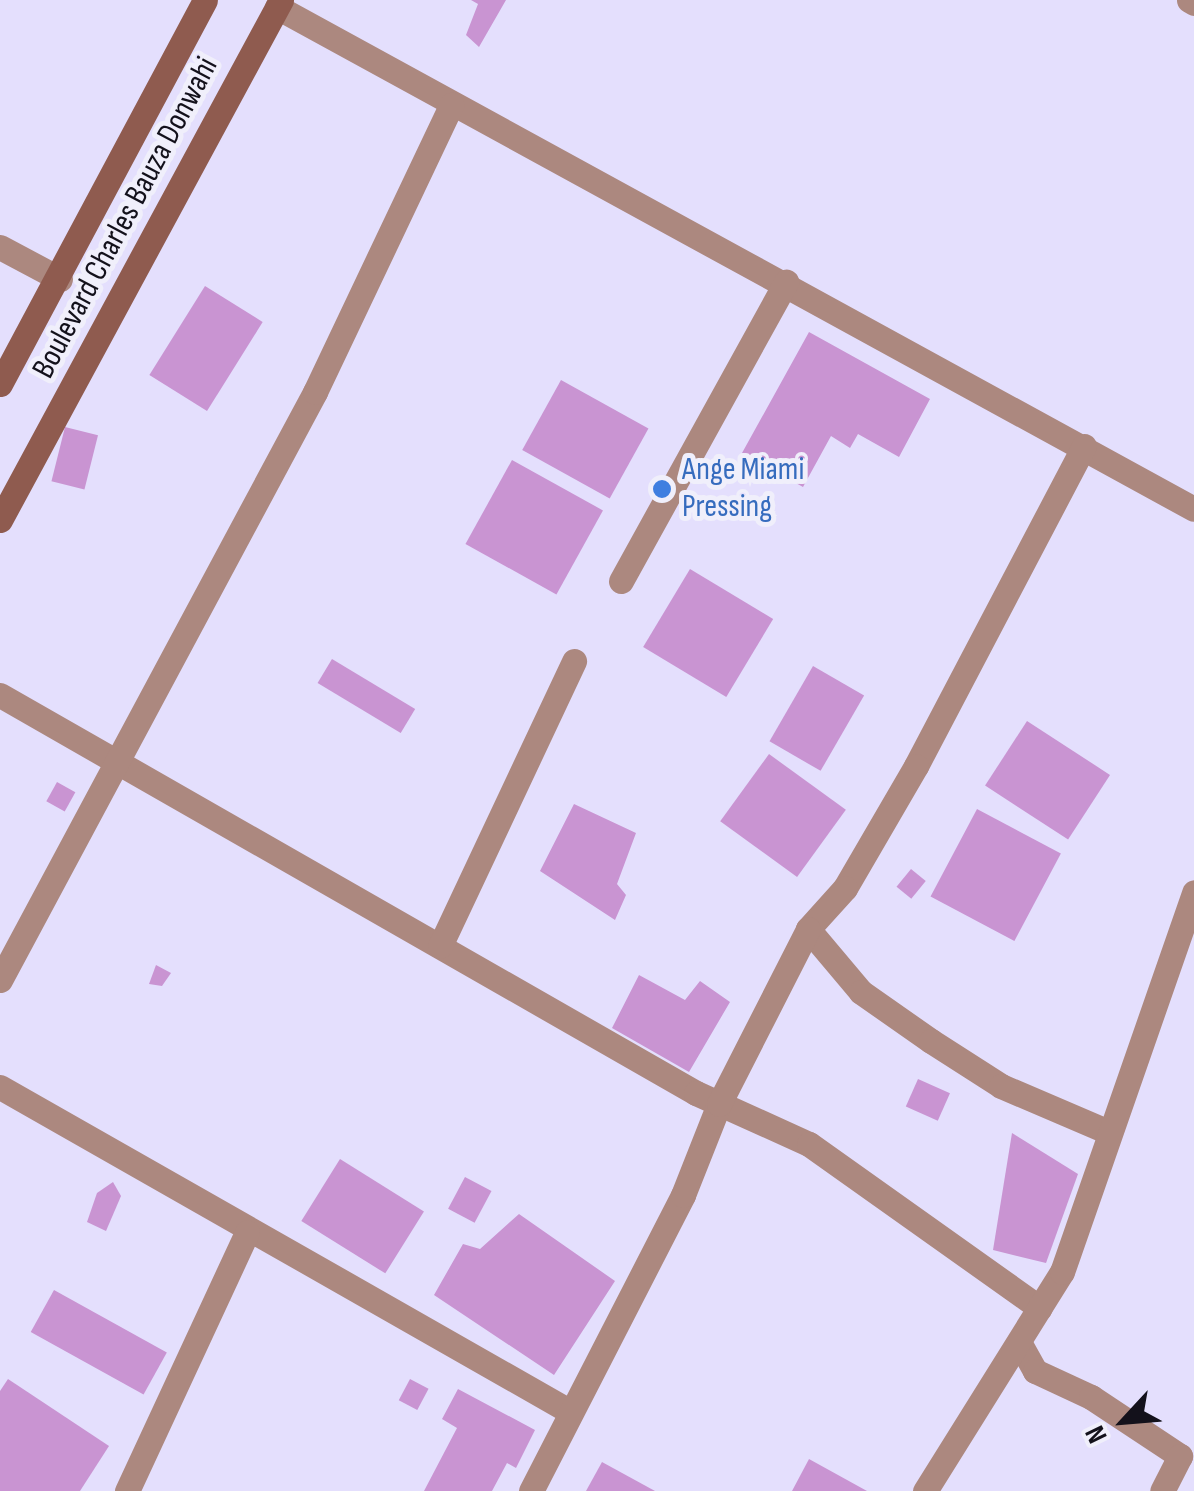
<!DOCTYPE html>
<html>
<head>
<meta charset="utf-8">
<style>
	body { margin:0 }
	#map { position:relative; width:1194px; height:1491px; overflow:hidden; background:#e4dffd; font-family:"Sofia Sans Condensed",sans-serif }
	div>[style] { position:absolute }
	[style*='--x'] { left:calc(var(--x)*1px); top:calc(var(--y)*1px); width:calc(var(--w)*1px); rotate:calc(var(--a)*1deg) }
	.building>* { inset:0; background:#c994d2; transform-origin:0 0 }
	.minor>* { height:25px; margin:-12.5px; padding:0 12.5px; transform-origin:12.5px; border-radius:12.5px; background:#ac887f }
	.secondary>* { height:25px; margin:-12.5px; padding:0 12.5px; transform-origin:12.5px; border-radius:12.5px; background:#8f5b4f }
	.dots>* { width:28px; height:28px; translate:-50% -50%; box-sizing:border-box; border:5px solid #f0effb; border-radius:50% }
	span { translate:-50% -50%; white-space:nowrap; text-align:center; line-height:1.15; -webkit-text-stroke:10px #f0effb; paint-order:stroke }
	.street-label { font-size:32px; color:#13111b }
	.shop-label { font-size:32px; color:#366cbe }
	.left { translate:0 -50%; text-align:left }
	.north { position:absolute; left:1074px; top:1371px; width:100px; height:100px; -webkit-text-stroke:8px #f0effb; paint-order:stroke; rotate:244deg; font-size:28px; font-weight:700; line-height:40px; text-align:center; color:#13111b }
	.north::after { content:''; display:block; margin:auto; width:35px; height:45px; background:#13111b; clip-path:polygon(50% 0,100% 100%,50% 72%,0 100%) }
</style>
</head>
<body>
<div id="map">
	<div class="building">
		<i style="clip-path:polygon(471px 0,506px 0,479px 47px,466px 35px,478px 4px)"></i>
		<i style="left:205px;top:286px;width:68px;height:105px;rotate:32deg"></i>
		<i style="clip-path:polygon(809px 332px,930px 399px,899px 457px,858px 434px,850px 448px,831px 436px,803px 487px,742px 453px)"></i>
		<i style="left:561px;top:380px;width:100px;height:80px;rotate:29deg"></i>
		<i style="left:65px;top:427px;width:34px;height:56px;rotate:14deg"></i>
		<i style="left:512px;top:460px;width:104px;height:96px;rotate:29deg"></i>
		<i style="left:690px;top:569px;width:97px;height:91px;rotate:31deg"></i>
		<i style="left:332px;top:659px;width:97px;height:28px;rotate:31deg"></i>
		<i style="left:813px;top:666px;width:59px;height:87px;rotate:30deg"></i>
		<i style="left:1027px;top:721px;width:99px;height:77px;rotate:33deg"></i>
		<i style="left:769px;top:754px;width:95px;height:83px;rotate:36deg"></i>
		<i style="left:57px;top:782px;width:21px;height:22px;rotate:29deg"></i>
		<i style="clip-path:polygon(574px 804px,636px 833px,617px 884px,626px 895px,615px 920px,540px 871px)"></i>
		<i style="left:977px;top:809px;width:95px;height:99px;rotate:28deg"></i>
		<i style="left:911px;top:869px;width:19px;height:23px;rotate:39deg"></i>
		<i style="clip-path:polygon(156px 965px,171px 973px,162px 986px,149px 984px)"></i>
		<i style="clip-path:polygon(639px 975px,685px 1000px,700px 981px,730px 1002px,689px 1072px,612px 1028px)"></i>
		<i style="left:918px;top:1079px;width:35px;height:30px;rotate:24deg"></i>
		<i style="clip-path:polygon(1012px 1133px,1078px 1174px,1046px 1263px,993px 1250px)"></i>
		<i style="left:340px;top:1159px;width:99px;height:73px;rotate:32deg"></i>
		<i style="left:465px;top:1177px;width:30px;height:36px;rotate:28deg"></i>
		<i style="clip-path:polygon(113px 1182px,121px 1196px,106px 1231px,87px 1222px,97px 1193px)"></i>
		<i style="clip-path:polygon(519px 1214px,615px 1281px,554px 1375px,434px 1295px,463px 1244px,480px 1249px)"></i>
		<i style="left:54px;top:1290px;width:129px;height:48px;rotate:29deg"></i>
		<i style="clip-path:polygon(8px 1379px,109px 1446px,80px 1491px,0 1491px,0 1391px)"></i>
		<i style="left:410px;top:1379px;width:21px;height:24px;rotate:28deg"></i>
		<i style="clip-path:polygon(458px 1389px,535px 1430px,516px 1468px,507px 1463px,492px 1491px,424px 1491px,457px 1428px,442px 1419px)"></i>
		<i style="clip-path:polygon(809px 1459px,867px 1491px,792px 1491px)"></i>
		<i style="clip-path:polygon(602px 1462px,655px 1491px,586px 1491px)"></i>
	</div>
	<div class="minor">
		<i style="--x:1189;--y:0;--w:6;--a:31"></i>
		<i style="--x:277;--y:7;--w:1045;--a:28.7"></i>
		<i style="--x:0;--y:247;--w:68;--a:28.1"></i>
		<i style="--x:1084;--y:446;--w:361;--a:117.7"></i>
		<i style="--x:916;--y:766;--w:141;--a:120.2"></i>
		<i style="--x:845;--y:888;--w:55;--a:132.1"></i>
		<i style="--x:808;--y:929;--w:82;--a:49.9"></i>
		<i style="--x:861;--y:992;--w:85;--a:35"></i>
		<i style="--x:931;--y:1041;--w:83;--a:32.7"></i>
		<i style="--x:1001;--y:1086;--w:117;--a:23.1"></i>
		<i style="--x:621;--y:581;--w:342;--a:-61.1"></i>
		<i style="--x:0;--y:695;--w:802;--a:29.76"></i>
		<i style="--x:696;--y:1093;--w:124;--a:24.3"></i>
		<i style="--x:809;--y:1144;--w:283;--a:35.4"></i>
		<i style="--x:440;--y:946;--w:315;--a:-64.8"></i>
		<i style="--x:0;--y:980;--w:667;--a:-61.82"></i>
		<i style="--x:315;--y:392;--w:318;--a:-64.6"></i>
		<i style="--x:0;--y:1087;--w:657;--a:29.65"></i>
		<i style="--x:1019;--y:1342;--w:33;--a:61"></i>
		<i style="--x:1035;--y:1371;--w:62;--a:24.9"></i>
		<i style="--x:1091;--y:1397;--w:107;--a:33.5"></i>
		<i style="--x:1180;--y:1456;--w:39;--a:117"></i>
		<i style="--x:127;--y:1491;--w:285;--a:-65.1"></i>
		<i style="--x:531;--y:1491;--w:333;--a:-62.8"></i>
		<i style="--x:683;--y:1195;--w:98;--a:-68.4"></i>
		<i style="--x:719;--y:1104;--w:196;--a:-63"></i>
		<i style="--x:925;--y:1491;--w:258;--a:-58"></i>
		<i style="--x:1062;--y:1272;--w:402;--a:-70.8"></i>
	</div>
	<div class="secondary">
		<i style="--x:0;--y:384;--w:435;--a:-61.9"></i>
		<i style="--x:0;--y:520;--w:591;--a:-61.61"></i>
	</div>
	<div class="dots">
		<i style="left:662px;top:489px;background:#3f7fe0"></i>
	</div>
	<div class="street-label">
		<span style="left:126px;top:218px;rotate:-62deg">Boulevard Charles Bauza Donwahi</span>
	</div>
	<div class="shop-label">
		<span class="left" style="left:682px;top:489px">Ange Miami<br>Pressing</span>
	</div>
	<div class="north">N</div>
</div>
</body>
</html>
